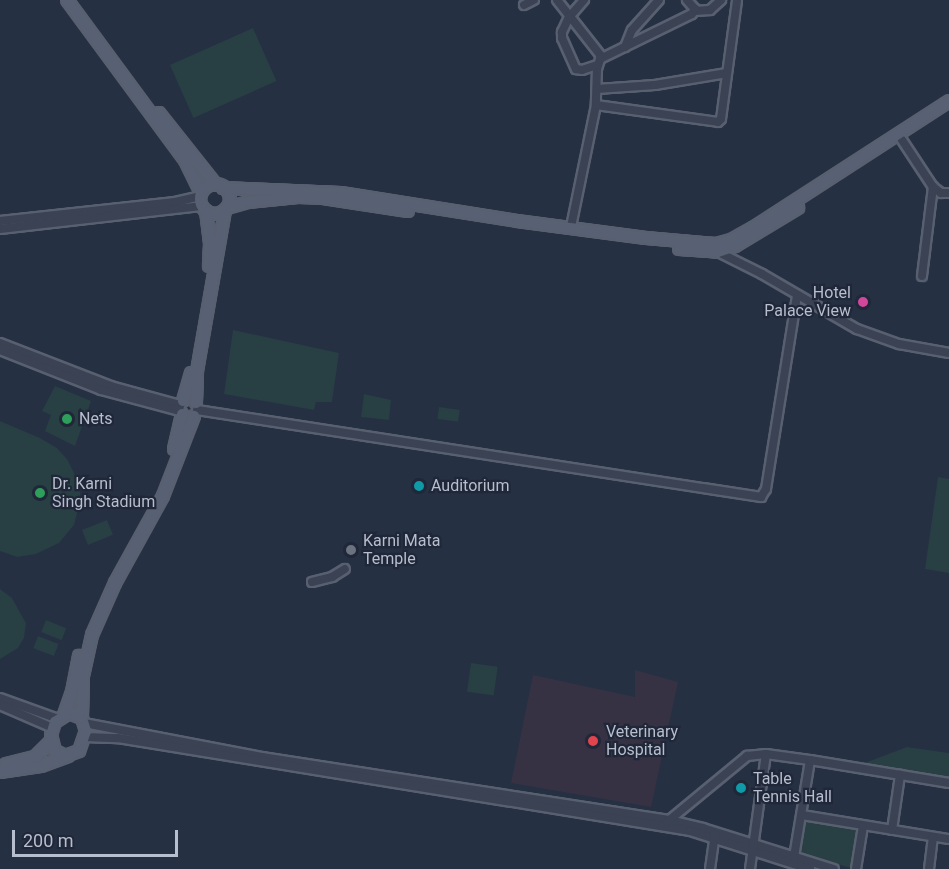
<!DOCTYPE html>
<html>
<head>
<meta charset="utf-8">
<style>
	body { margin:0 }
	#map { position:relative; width:949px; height:869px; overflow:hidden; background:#253043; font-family:Roboto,sans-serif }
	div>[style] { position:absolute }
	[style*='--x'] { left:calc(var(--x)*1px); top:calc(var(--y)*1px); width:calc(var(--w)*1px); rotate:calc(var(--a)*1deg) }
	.medical>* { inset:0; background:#363243 }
	.green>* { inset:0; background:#283f44; transform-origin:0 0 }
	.roads { filter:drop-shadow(2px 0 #586070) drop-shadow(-2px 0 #586070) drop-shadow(0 2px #586070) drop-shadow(0 -2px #586070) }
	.minor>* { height:8px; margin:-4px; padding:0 4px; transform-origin:4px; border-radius:4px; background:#3a4253 }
	.major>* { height:10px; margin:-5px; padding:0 5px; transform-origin:5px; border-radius:5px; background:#586173 }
	.major>.ring { margin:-5px; padding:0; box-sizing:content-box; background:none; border:10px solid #586173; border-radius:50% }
	.dots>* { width:16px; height:16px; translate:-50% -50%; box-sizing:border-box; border:3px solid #1f2738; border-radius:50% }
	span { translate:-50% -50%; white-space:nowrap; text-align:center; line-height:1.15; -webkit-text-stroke:4.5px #1f2738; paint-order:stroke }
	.poi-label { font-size:16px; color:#b7becd }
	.right { translate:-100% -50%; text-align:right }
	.left { translate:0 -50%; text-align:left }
	.scale { position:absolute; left:12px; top:830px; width:166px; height:27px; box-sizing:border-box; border:3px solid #b7becd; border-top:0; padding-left:8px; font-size:18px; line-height:21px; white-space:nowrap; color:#b7becd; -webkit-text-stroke:4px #1f2738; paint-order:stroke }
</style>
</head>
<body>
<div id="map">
	<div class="medical">
		<i style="clip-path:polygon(635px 670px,678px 682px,651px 807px,511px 783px,533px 675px,635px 697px)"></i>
	</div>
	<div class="green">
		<i style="left:253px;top:28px;width:58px;height:91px;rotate:66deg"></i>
		<i style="clip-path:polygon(233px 330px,339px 353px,332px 402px,316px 402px,314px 410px,224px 394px)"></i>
		<i style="clip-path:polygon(55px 386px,91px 401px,75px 446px,45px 431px,51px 415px,42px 411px)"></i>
		<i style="clip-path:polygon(364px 394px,391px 400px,389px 420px,361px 417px)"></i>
		<i style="left:439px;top:407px;width:21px;height:12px;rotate:8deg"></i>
		<i style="clip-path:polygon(0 421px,40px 438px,57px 448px,67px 459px,80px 485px,80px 501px,74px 525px,59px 543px,36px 554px,17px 557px,0 551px)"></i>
		<i style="clip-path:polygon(938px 477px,949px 479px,949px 573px,925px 569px)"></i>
		<i style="left:107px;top:520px;width:16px;height:27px;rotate:68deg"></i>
		<i style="clip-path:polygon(0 589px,12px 598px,26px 623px,24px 638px,18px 648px,0 659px)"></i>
		<i style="left:46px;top:620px;width:22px;height:13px;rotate:22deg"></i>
		<i style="left:38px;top:636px;width:22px;height:13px;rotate:21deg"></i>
		<i style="left:471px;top:663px;width:27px;height:29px;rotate:8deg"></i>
		<i style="clip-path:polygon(907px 747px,949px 753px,949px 779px,862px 764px)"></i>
		<i style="clip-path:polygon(804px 818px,858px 827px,851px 868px,798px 853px)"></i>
	</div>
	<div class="roads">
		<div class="minor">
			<i style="--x:557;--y:0;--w:71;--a:51.8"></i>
			<i style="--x:601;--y:56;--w:14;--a:107"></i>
			<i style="--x:597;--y:69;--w:36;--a:92"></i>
			<i style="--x:596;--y:105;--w:125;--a:101.6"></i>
			<i style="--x:584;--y:0;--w:23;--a:131"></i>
			<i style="--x:569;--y:17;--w:17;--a:115"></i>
			<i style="--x:562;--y:32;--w:6;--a:90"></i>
			<i style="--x:562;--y:38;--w:34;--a:66"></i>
			<i style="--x:576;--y:69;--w:6;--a:9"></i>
			<i style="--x:582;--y:70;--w:16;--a:-18"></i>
			<i style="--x:524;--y:5;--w:11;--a:-27"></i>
			<i style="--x:695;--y:11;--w:15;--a:-4"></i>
			<i style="--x:710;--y:10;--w:15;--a:-42"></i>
			<i style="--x:625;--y:47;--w:18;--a:-68"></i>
			<i style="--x:632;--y:30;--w:40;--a:-48"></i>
			<i style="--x:600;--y:59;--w:102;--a:-26.1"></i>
			<i style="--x:692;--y:14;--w:6;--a:-59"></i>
			<i style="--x:695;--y:9;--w:12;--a:-132"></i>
			<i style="--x:597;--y:89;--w:58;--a:-3.9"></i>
			<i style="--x:655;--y:85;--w:73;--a:-9.5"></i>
			<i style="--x:596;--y:105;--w:123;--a:7.9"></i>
			<i style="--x:718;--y:122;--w:4;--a:-45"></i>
			<i style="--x:721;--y:119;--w:120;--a:-82.3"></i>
			<i style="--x:902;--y:140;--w:56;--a:56.6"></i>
			<i style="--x:933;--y:187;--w:10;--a:37"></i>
			<i style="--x:941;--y:193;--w:8;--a:0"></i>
			<i style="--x:0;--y:221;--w:176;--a:-6.2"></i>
			<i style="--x:175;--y:202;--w:26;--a:-13"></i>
			<i style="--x:0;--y:229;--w:202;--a:-6.5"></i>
			<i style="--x:718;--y:252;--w:49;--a:26.6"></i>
			<i style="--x:762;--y:274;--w:110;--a:30.1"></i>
			<i style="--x:857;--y:329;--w:45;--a:19.7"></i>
			<i style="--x:899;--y:344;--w:51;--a:10.2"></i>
			<i style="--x:922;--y:276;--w:90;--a:-83"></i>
			<i style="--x:0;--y:343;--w:119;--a:21.2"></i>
			<i style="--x:111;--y:386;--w:72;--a:15.4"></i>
			<i style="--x:0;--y:350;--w:109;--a:21.6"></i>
			<i style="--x:101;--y:390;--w:82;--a:14.9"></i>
			<i style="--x:197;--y:410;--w:571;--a:8.77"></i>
			<i style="--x:761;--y:497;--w:9;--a:-58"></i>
			<i style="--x:766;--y:489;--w:196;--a:-80.9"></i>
			<i style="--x:312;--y:582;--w:21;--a:-14"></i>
			<i style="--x:332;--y:577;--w:15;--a:-32"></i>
			<i style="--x:0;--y:698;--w:62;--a:19.9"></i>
			<i style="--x:0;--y:705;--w:58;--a:23.5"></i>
			<i style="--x:84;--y:723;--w:181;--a:10.8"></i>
			<i style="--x:262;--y:757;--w:412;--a:8.8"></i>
			<i style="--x:669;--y:820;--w:35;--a:13"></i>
			<i style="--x:703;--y:828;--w:137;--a:17.4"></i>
			<i style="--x:85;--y:737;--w:33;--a:2"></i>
			<i style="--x:118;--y:738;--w:580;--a:9.23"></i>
			<i style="--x:690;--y:831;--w:126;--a:17.6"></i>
			<i style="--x:802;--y:815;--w:149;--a:9.3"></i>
			<i style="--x:667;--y:822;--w:104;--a:-39.5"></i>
			<i style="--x:747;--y:756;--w:19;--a:-6"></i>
			<i style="--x:766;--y:754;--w:44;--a:7.8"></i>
			<i style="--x:892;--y:830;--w:56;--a:-81.7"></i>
			<i style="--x:794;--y:857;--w:98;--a:-80.6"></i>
			<i style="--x:810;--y:760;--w:141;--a:9.4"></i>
			<i style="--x:710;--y:869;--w:35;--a:-82"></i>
			<i style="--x:750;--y:869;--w:116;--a:-82.1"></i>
			<i style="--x:856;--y:869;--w:44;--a:-80.8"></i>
			<i style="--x:929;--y:869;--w:32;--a:-83"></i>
		</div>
		<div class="major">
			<i style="--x:67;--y:0;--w:199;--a:53.6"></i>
			<i style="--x:185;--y:160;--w:37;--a:64"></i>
			<i style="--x:159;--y:113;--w:92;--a:51.6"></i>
			<i class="ring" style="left:200px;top:184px;width:20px;height:20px"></i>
			<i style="--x:223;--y:188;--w:118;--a:2.4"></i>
			<i style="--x:341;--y:193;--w:178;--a:9"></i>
			<i style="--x:517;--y:221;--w:130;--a:7.5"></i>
			<i style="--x:646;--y:238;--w:70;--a:4.9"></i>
			<i style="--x:716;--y:244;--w:16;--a:-15"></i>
			<i style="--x:731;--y:240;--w:25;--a:-29"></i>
			<i style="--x:753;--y:228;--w:234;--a:-32.9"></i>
			<i style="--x:227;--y:208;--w:22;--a:-16"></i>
			<i style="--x:248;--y:202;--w:50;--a:-5.7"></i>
			<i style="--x:298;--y:197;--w:25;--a:2"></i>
			<i style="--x:323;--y:198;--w:86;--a:8.7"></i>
			<i style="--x:206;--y:211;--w:33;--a:83"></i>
			<i style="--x:210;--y:244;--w:22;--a:93"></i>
			<i style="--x:679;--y:249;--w:39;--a:4"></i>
			<i style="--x:718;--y:252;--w:18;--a:-19"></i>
			<i style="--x:735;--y:246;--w:74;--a:-31.1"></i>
			<i style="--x:183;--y:401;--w:29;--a:-74"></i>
			<i style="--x:196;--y:403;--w:32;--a:-88"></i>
			<i style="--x:197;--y:371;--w:163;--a:-80.1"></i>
			<i style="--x:174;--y:449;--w:36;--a:-77"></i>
			<i style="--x:69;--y:713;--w:14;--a:21"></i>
			<i style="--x:82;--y:718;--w:14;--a:73"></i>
			<i style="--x:86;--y:731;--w:21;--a:109"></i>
			<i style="--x:79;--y:751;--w:15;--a:160"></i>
			<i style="--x:65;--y:756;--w:11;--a:-153"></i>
			<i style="--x:55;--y:751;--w:16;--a:-104"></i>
			<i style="--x:51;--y:735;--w:14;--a:-73"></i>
			<i style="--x:55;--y:722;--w:17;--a:-33"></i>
			<i style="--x:64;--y:715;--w:24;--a:-71"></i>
			<i style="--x:72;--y:692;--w:37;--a:-79"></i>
			<i style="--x:82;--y:718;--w:42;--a:-88.6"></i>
			<i style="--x:83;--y:676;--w:42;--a:-77.6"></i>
			<i style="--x:92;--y:635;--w:57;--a:-66.1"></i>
			<i style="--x:115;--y:583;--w:99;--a:-61.1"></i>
			<i style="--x:163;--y:496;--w:86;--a:-68.8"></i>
			<i style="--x:6;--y:764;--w:30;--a:-14"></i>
			<i style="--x:35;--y:757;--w:23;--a:-45"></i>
			<i style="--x:0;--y:772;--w:41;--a:-8.3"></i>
			<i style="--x:41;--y:766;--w:29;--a:-20"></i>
		</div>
	</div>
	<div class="dots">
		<i style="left:863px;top:302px;background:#d1479c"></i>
		<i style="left:67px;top:419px;background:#2e9e5b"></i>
		<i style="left:419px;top:486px;background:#0f9aa8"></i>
		<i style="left:40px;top:493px;background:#2e9e5b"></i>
		<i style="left:351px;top:550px;background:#6b7280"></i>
		<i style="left:593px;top:741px;background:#e0444e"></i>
		<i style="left:741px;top:788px;background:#0f9aa8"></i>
	</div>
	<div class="poi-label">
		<span class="right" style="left:851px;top:302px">Hotel<br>Palace View</span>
		<span class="left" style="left:79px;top:419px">Nets</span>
		<span class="left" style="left:52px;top:493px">Dr. Karni<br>Singh Stadium</span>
		<span class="left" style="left:431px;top:486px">Auditorium</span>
		<span class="left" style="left:363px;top:550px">Karni Mata<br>Temple</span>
		<span class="left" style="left:606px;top:741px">Veterinary<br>Hospital</span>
		<span class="left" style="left:753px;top:788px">Table<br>Tennis Hall</span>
	</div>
	<div class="scale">200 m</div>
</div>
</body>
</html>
